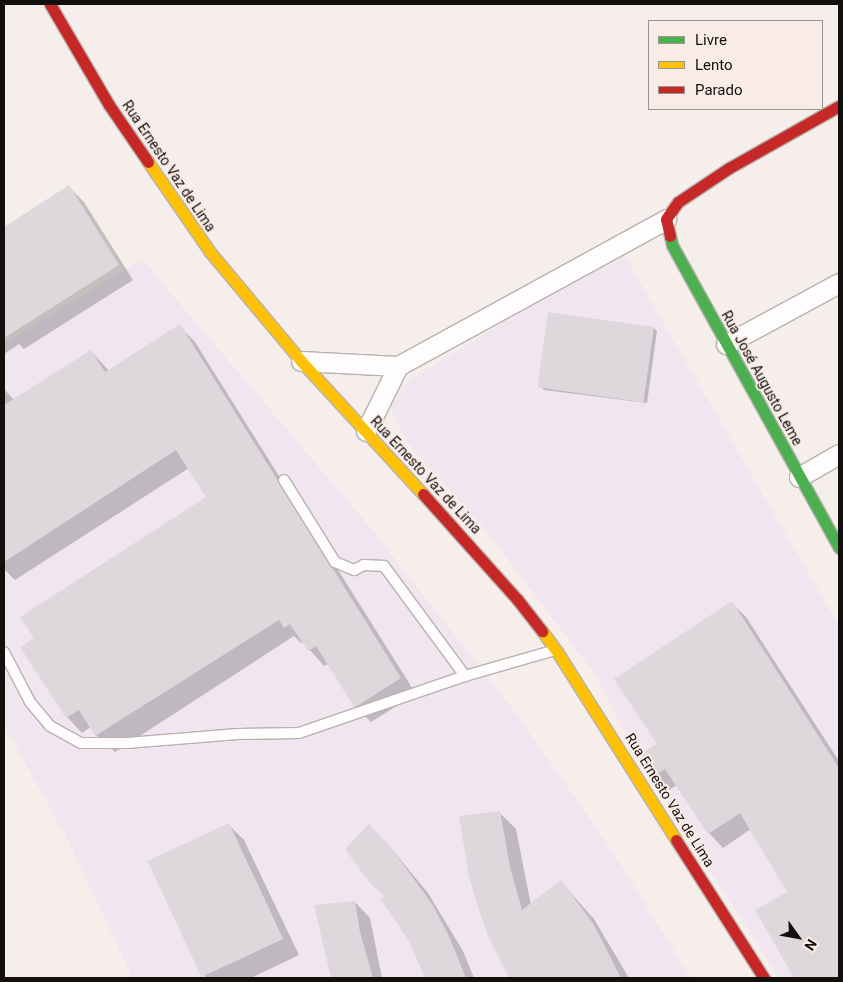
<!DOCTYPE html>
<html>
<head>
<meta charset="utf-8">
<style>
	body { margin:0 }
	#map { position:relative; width:843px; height:982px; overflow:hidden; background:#f5eeeb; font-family:Roboto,sans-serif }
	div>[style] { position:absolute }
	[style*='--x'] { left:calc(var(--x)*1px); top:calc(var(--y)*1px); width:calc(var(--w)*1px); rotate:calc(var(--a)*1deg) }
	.education>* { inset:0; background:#f1e6f0 }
	.shadow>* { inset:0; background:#0003 }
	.building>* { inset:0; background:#ded8dc; transform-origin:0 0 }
	.roads { filter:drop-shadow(1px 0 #b7b2af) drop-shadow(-1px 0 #b7b2af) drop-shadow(0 1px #b7b2af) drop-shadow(0 -1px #b7b2af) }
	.lane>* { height:10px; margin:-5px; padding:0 5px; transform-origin:5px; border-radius:5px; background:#fefcfc }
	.street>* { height:19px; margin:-9.5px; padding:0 9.5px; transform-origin:9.5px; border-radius:9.5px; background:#fefcfc }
	.fast>* { height:11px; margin:-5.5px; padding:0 5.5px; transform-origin:5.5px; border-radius:5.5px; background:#4caf50 }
	.slow>* { height:11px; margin:-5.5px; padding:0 5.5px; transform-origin:5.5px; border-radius:5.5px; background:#ffc107 }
	.jam>* { height:11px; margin:-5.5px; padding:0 5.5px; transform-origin:5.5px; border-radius:5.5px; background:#c62828 }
	span { translate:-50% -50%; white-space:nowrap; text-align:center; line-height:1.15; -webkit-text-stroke:4px #f9ece7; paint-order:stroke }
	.street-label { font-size:14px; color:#130f0d }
	.frame { position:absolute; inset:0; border:5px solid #130f0d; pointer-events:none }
	.legend { position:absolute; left:648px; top:20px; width:175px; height:90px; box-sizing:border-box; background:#f9ece7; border:1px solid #9d9490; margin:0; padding:6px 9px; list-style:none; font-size:15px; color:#130f0d }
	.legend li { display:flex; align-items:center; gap:10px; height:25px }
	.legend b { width:25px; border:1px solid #9d9490 }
	.north { position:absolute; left:773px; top:912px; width:50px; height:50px; -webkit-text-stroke:4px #f9ece7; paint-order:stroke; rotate:122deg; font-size:14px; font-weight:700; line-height:20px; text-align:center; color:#130f0d }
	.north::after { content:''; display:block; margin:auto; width:18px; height:22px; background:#130f0d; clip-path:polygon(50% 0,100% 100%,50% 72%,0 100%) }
</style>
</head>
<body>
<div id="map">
	<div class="education">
		<i style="clip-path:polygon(622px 251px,839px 626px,839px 978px,779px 978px,637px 756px,595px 674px,484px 528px,405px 440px,390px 408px,409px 380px)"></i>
		<i style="clip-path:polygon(142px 259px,370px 527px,512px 708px,609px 846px,691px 978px,133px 978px,67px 839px,4px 725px,4px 344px)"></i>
	</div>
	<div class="shadow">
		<i style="clip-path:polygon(69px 187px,84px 202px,133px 280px,24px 349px,19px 344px,4px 354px,4px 229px)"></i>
		<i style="clip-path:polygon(179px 326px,195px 342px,416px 694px,371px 722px,355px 706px,329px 664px,324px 666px,303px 642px,301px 643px,294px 636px,115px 752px,96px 735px,91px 727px,82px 733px,67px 717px,35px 638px,208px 497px,189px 468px,15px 580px,4px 569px,4px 389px,14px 400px,91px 351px,109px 371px)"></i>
		<i style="clip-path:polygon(653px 327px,657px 331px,647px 403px,544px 390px,540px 386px)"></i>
		<i style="clip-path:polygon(732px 603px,746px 617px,839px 761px,839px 978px,800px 978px,790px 969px,789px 892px,751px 829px,723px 848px,709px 833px,677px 785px,669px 790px,655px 775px,642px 755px,658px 745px)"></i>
		<i style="clip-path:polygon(500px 813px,516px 829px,531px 905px,561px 882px,594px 919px,629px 978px,510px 978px,489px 935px)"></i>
		<i style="clip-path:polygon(228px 824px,244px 840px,299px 955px,251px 978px,205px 978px)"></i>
		<i style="clip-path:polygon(385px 841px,428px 893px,463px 951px,474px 978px,426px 978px,410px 941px,387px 898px)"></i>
		<i style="clip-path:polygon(355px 902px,370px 918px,382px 978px,334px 978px,322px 939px)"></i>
	</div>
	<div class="building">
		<i style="clip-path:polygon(69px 185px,119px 265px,4px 338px,4px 227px)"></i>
		<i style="left:548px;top:312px;width:107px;height:76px;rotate:8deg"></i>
		<i style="clip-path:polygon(180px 324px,401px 678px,357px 706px,354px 707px,316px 646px,308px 651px,290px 624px,284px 628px,279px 620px,95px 736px,79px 710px,66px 718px,20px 647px,34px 638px,20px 617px,206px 497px,176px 450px,4px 562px,4px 405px,91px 350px,105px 372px)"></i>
		<i style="clip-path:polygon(732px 601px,839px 768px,839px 978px,794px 978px,755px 910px,787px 892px,740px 813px,708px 834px,665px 769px,654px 776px,640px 754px,657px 744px,614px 679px)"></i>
		<i style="clip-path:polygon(500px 811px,510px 867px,522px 910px,561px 880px,594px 925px,621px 978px,509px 978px,488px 936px,478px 907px,469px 877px,459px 816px)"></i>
		<i style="left:229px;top:823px;width:128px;height:90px;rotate:65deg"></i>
		<i style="clip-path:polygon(369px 824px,392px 849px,432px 904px,448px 934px,466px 978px,425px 978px,409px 941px,380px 898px,385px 897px,369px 882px,345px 849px)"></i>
		<i style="clip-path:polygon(355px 901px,360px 932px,373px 978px,331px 978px,314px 905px)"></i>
	</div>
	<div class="roads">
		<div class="lane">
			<i style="--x:284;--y:480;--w:97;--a:58.1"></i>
			<i style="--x:335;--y:562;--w:21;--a:23"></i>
			<i style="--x:354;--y:570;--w:11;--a:-27"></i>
			<i style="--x:364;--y:565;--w:20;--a:3"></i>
			<i style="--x:384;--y:566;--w:137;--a:53.6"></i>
			<i style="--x:4;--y:652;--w:56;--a:62.5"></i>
			<i style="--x:30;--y:702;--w:31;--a:50"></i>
			<i style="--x:50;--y:726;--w:35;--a:29"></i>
			<i style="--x:81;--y:743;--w:46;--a:0"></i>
			<i style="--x:127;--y:743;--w:111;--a:-4.6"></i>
			<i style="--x:238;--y:734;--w:61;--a:-0.9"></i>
			<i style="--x:299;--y:733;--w:176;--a:-19"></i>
			<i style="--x:465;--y:676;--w:94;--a:-16.1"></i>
		</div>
		<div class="street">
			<i style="--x:726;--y:344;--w:128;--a:-28.4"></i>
			<i style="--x:301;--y:361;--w:97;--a:3"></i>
			<i style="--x:398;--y:366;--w:306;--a:-28.7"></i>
			<i style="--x:366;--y:431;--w:72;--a:-63.8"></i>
			<i style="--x:799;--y:477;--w:46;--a:-29.9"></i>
		</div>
		<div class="fast">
			<i style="--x:670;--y:236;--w:9;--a:77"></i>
			<i style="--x:672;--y:245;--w:346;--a:61.1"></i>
		</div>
		<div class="slow">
			<i style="--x:148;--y:162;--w:109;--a:55.4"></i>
			<i style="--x:210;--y:252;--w:142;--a:50.1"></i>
			<i style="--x:301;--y:361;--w:180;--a:47.5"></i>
			<i style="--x:542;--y:631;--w:24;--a:54"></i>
			<i style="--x:556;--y:650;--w:225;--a:57.7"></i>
		</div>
		<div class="jam">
			<i style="--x:50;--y:4;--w:117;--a:59.7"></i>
			<i style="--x:109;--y:105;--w:69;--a:55.6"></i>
			<i style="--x:670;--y:236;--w:17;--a:-103"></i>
			<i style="--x:666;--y:219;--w:21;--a:-55"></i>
			<i style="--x:678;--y:202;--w:61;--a:-33.7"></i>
			<i style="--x:729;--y:168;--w:126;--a:-29.4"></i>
			<i style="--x:423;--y:494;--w:141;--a:48.2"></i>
			<i style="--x:517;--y:599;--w:41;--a:52"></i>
			<i style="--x:676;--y:840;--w:164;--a:57.5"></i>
		</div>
	</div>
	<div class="street-label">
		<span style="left:169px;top:166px;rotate:56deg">Rua Ernesto Vaz de Lima</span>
		<span style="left:762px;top:378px;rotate:61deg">Rua José Augusto Leme</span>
		<span style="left:426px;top:475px;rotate:47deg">Rua Ernesto Vaz de Lima</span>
		<span style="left:670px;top:800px;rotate:58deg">Rua Ernesto Vaz de Lima</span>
	</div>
	<div class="frame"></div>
	<ul class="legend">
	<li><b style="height:6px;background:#4caf50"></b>Livre</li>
	<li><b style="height:6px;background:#ffc107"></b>Lento</li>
	<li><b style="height:6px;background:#c62828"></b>Parado</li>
	</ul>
	<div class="north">N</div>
</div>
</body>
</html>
